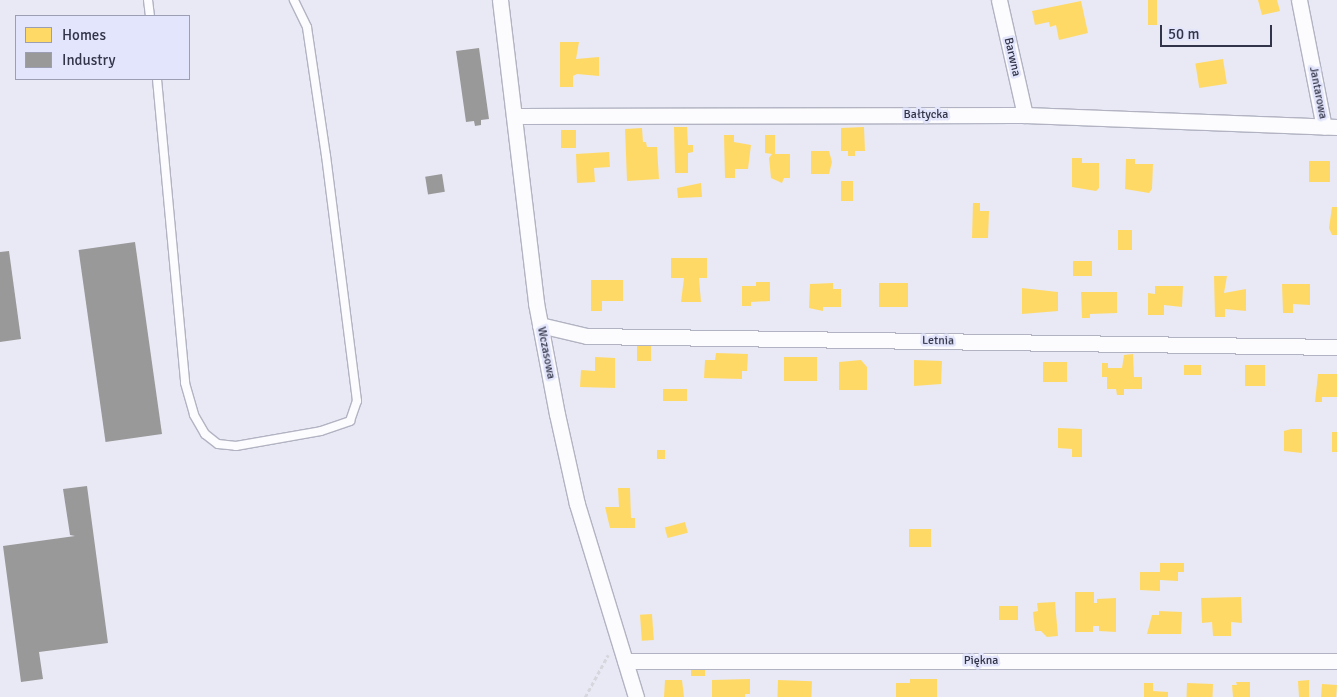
<!DOCTYPE html>
<html>
<head>
<meta charset="utf-8">
<style>
	body { margin:0 }
	#map { position:relative; width:1337px; height:697px; overflow:hidden; background:#e8e9f5; font-family:Signika,sans-serif }
	div>[style] { position:absolute }
	[style*='--x'] { left:calc(var(--x)*1px); top:calc(var(--y)*1px); width:calc(var(--w)*1px); rotate:calc(var(--a)*1deg) }
	.homes>* { inset:0; background:#ffd966; transform-origin:0 0 }
	.industry>* { inset:0; background:#999; transform-origin:0 0 }
	.path>* { height:2.5px; margin-top:-1.25px; transform-origin:0; background:repeating-linear-gradient(90deg,#d6d7dc 0 4px,transparent 0 6.5px) }
	.roads { filter:drop-shadow(1px 0 #b2b3c2) drop-shadow(-1px 0 #b2b3c2) drop-shadow(0 1px #b2b3c2) drop-shadow(0 -1px #b2b3c2) }
	.service>* { height:8px; margin:-4px; padding:0 4px; transform-origin:4px; border-radius:4px; background:#fcfcfe }
	.minor>* { height:15px; margin:-7.5px; padding:0 7.5px; transform-origin:7.5px; border-radius:7.5px; background:#fcfcfe }
	span { translate:-50% -50%; white-space:nowrap; text-align:center; line-height:1.15; -webkit-text-stroke:5px #e2e5fb; paint-order:stroke }
	.street-label { font-size:12px; color:#323449 }
	.legend { position:absolute; left:15px; top:15px; width:175px; height:65px; box-sizing:border-box; background:#e2e5fb; border:1px solid #9c9eb4; margin:0; padding:6px 9px; list-style:none; font-size:15px; color:#323449 }
	.legend li { display:flex; align-items:center; gap:10px; height:25px }
	.legend b { width:25px; border:1px solid #9c9eb4 }
	.scale { position:absolute; left:1160px; top:25px; width:112px; height:22px; box-sizing:border-box; border:2px solid #323449; border-top:0; padding-left:6px; font-size:15px; line-height:18px; white-space:nowrap; color:#323449; -webkit-text-stroke:4px #e2e5fb; paint-order:stroke }
</style>
</head>
<body>
<div id="map">
	<div class="homes">
		<i style="left:1148px;top:0;width:9px;height:25px"></i>
		<i style="clip-path:polygon(1258px 0,1277px 0,1280px 11px,1262px 15px)"></i>
		<i style="clip-path:polygon(1081px 1px,1088px 33px,1059px 40px,1056px 25px,1050px 27px,1049px 22px,1035px 25px,1032px 11px)"></i>
		<i style="clip-path:polygon(560px 42px,579px 42px,576px 59px,599px 57px,599px 76px,577px 74px,573px 76px,573px 87px,560px 87px)"></i>
		<i style="left:1223px;top:59px;width:25px;height:28px;rotate:81deg"></i>
		<i style="clip-path:polygon(674px 127px,687px 127px,688px 145px,693px 145px,693px 152px,688px 153px,688px 173px,675px 173px)"></i>
		<i style="clip-path:polygon(864px 127px,865px 151px,855px 151px,855px 156px,848px 156px,848px 151px,841px 151px,841px 128px)"></i>
		<i style="clip-path:polygon(642px 128px,643px 142px,646px 142px,647px 147px,657px 147px,659px 179px,627px 181px,625px 129px)"></i>
		<i style="left:561px;top:130px;width:15px;height:18px"></i>
		<i style="clip-path:polygon(724px 135px,734px 135px,734px 142px,751px 145px,748px 169px,735px 169px,735px 178px,725px 178px)"></i>
		<i style="clip-path:polygon(765px 135px,775px 135px,775px 154px,790px 154px,790px 178px,784px 178px,782px 183px,771px 178px,769px 158px,772px 154px,765px 153px)"></i>
		<i style="clip-path:polygon(811px 151px,829px 151px,832px 162px,829px 174px,811px 174px)"></i>
		<i style="clip-path:polygon(609px 152px,610px 167px,594px 168px,595px 182px,577px 183px,576px 154px)"></i>
		<i style="clip-path:polygon(1072px 158px,1082px 158px,1082px 163px,1099px 163px,1099px 188px,1096px 191px,1072px 187px)"></i>
		<i style="clip-path:polygon(1126px 159px,1135px 159px,1135px 164px,1153px 164px,1152px 189px,1149px 193px,1125px 189px)"></i>
		<i style="left:1330px;top:161px;width:21px;height:21px;rotate:90deg"></i>
		<i style="left:853px;top:181px;width:20px;height:12px;rotate:90deg"></i>
		<i style="clip-path:polygon(701px 183px,702px 197px,678px 198px,677px 188px)"></i>
		<i style="clip-path:polygon(973px 203px,980px 203px,980px 211px,989px 211px,988px 238px,972px 238px)"></i>
		<i style="clip-path:polygon(1332px 207px,1337px 207px,1337px 235px,1332px 235px,1329px 228px)"></i>
		<i style="left:1132px;top:230px;width:20px;height:14px;rotate:90deg"></i>
		<i style="clip-path:polygon(671px 258px,707px 258px,707px 278px,699px 278px,701px 302px,681px 302px,684px 278px,671px 278px)"></i>
		<i style="left:1073px;top:261px;width:19px;height:15px"></i>
		<i style="clip-path:polygon(1214px 276px,1227px 276px,1224px 293px,1246px 289px,1246px 311px,1225px 309px,1225px 317px,1215px 317px)"></i>
		<i style="clip-path:polygon(591px 280px,623px 280px,623px 301px,602px 301px,602px 311px,591px 311px)"></i>
		<i style="clip-path:polygon(756px 282px,770px 282px,770px 301px,751px 302px,751px 306px,742px 306px,742px 286px,756px 286px)"></i>
		<i style="clip-path:polygon(833px 283px,833px 289px,841px 289px,841px 307px,823px 307px,823px 311px,809px 308px,810px 284px)"></i>
		<i style="left:879px;top:283px;width:29px;height:24px"></i>
		<i style="clip-path:polygon(1282px 284px,1310px 284px,1310px 305px,1293px 304px,1293px 313px,1283px 313px)"></i>
		<i style="clip-path:polygon(1155px 286px,1183px 286px,1182px 307px,1164px 305px,1164px 315px,1148px 315px,1148px 293px,1155px 294px)"></i>
		<i style="clip-path:polygon(1022px 288px,1058px 292px,1058px 311px,1022px 314px)"></i>
		<i style="clip-path:polygon(1081px 292px,1117px 292px,1117px 313px,1090px 314px,1090px 318px,1082px 318px)"></i>
		<i style="left:637px;top:346px;width:14px;height:15px"></i>
		<i style="clip-path:polygon(716px 353px,748px 354px,747px 371px,742px 371px,742px 379px,704px 378px,705px 360px,715px 360px)"></i>
		<i style="clip-path:polygon(1133px 354px,1134px 377px,1142px 377px,1142px 389px,1124px 389px,1124px 395px,1117px 395px,1116px 389px,1107px 389px,1107px 377px,1102px 377px,1102px 363px,1108px 363px,1108px 368px,1122px 368px,1124px 355px)"></i>
		<i style="clip-path:polygon(595px 357px,615px 358px,615px 388px,580px 387px,581px 370px,595px 371px)"></i>
		<i style="left:784px;top:357px;width:33px;height:24px"></i>
		<i style="clip-path:polygon(861px 360px,867px 367px,867px 390px,839px 390px,839px 362px)"></i>
		<i style="clip-path:polygon(914px 360px,942px 361px,941px 384px,914px 386px)"></i>
		<i style="left:1043px;top:362px;width:24px;height:20px"></i>
		<i style="left:1184px;top:365px;width:17px;height:10px"></i>
		<i style="left:1245px;top:365px;width:20px;height:21px"></i>
		<i style="clip-path:polygon(1318px 374px,1337px 374px,1337px 397px,1322px 397px,1322px 402px,1315px 402px)"></i>
		<i style="left:663px;top:389px;width:24px;height:12px"></i>
		<i style="clip-path:polygon(1058px 428px,1082px 429px,1082px 457px,1072px 457px,1072px 449px,1058px 448px)"></i>
		<i style="clip-path:polygon(1291px 429px,1302px 429px,1302px 453px,1284px 451px,1284px 431px)"></i>
		<i style="left:1332px;top:432px;width:5px;height:20px"></i>
		<i style="left:657px;top:450px;width:8px;height:9px"></i>
		<i style="clip-path:polygon(618px 488px,630px 488px,631px 518px,635px 518px,635px 528px,610px 528px,605px 507px,619px 507px)"></i>
		<i style="left:685px;top:522px;width:11px;height:21px;rotate:75deg"></i>
		<i style="left:909px;top:529px;width:22px;height:18px"></i>
		<i style="clip-path:polygon(1160px 563px,1184px 563px,1184px 572px,1178px 572px,1178px 581px,1160px 580px,1160px 591px,1140px 590px,1140px 572px,1160px 572px)"></i>
		<i style="clip-path:polygon(1075px 592px,1094px 592px,1094px 603px,1097px 603px,1097px 599px,1116px 598px,1116px 632px,1099px 631px,1099px 626px,1093px 626px,1093px 632px,1075px 632px)"></i>
		<i style="clip-path:polygon(1241px 597px,1242px 623px,1231px 622px,1231px 636px,1213px 636px,1212px 622px,1202px 623px,1201px 598px)"></i>
		<i style="clip-path:polygon(1055px 602px,1058px 636px,1047px 637px,1041px 631px,1035px 631px,1033px 612px,1038px 611px,1037px 603px)"></i>
		<i style="left:999px;top:606px;width:19px;height:14px"></i>
		<i style="clip-path:polygon(1159px 611px,1182px 612px,1181px 634px,1147px 634px,1152px 615px,1159px 615px)"></i>
		<i style="left:652px;top:614px;width:26px;height:12px;rotate:86deg"></i>
		<i style="left:691px;top:666px;width:14px;height:10px"></i>
		<i style="clip-path:polygon(750px 679px,750px 694px,745px 694px,745px 697px,712px 697px,712px 680px)"></i>
		<i style="clip-path:polygon(910px 679px,937px 679px,937px 697px,896px 697px,896px 683px,910px 683px)"></i>
		<i style="clip-path:polygon(665px 680px,682px 680px,684px 697px,664px 697px)"></i>
		<i style="left:778px;top:680px;width:34px;height:17px;rotate:2deg"></i>
		<i style="clip-path:polygon(1309px 680px,1309px 697px,1299px 697px,1298px 681px)"></i>
		<i style="clip-path:polygon(1236px 682px,1250px 682px,1250px 697px,1233px 697px,1232px 685px,1237px 685px)"></i>
		<i style="clip-path:polygon(1144px 683px,1153px 683px,1153px 691px,1168px 692px,1168px 697px,1144px 697px)"></i>
		<i style="left:1187px;top:683px;width:26px;height:14px;rotate:2deg"></i>
		<i style="left:1322px;top:684px;width:15px;height:13px;rotate:4deg"></i>
	</div>
	<div class="industry">
		<i style="clip-path:polygon(479px 48px,489px 119px,481px 120px,481px 125px,475px 126px,474px 121px,466px 122px,456px 51px)"></i>
		<i style="left:442px;top:174px;width:18px;height:17px;rotate:81deg"></i>
		<i style="left:135px;top:242px;width:194px;height:57px;rotate:82deg"></i>
		<i style="clip-path:polygon(9px 251px,21px 339px,0 342px,0 252px)"></i>
		<i style="clip-path:polygon(87px 486px,108px 643px,39px 652px,43px 679px,21px 682px,3px 546px,75px 536px,70px 535px,63px 489px)"></i>
	</div>
	<div class="path">
		<i style="--x:585;--y:697;--w:48;--a:-61.3"></i>
	</div>
	<div class="roads">
		<div class="service">
			<i style="--x:148;--y:0;--w:16;--a:83"></i>
			<i style="--x:157;--y:79;--w:305;--a:84.7"></i>
			<i style="--x:185;--y:383;--w:33;--a:74"></i>
			<i style="--x:194;--y:415;--w:22;--a:60"></i>
			<i style="--x:205;--y:434;--w:16;--a:38"></i>
			<i style="--x:218;--y:444;--w:18;--a:6"></i>
			<i style="--x:236;--y:446;--w:86;--a:-10"></i>
			<i style="--x:321;--y:431;--w:31;--a:-19"></i>
			<i style="--x:350;--y:421;--w:21;--a:-71"></i>
			<i style="--x:357;--y:401;--w:247;--a:-97.2"></i>
			<i style="--x:326;--y:156;--w:130;--a:-98.4"></i>
			<i style="--x:307;--y:27;--w:30;--a:-116"></i>
		</div>
		<div class="minor">
			<i style="--x:500;--y:0;--w:305;--a:83.2"></i>
			<i style="--x:536;--y:303;--w:113;--a:79.3"></i>
			<i style="--x:557;--y:414;--w:92;--a:77.5"></i>
			<i style="--x:577;--y:504;--w:202;--a:73"></i>
			<i style="--x:999;--y:0;--w:118;--a:77.3"></i>
			<i style="--x:1299;--y:0;--w:129;--a:78.9"></i>
			<i style="--x:514;--y:116;--w:511;--a:-0.11"></i>
			<i style="--x:1025;--y:115;--w:312;--a:2.2"></i>
			<i style="--x:540;--y:325;--w:48;--a:13.2"></i>
			<i style="--x:587;--y:336;--w:750;--a:0.84"></i>
			<i style="--x:625;--y:661;--w:712;--a:0"></i>
		</div>
	</div>
	<div class="street-label">
		<span style="left:1012px;top:57px;rotate:77deg">Barwna</span>
		<span style="left:1318px;top:93px;rotate:79deg">Jantarowa</span>
		<span style="left:926px;top:115px">Bałtycka</span>
		<span style="left:938px;top:341px;rotate:1deg">Letnia</span>
		<span style="left:546px;top:353px;rotate:79deg">Wczasowa</span>
		<span style="left:981px;top:661px">Piękna</span>
	</div>
	<ul class="legend">
	<li><b style="height:14px;background:#ffd966"></b>Homes</li>
	<li><b style="height:14px;background:#999"></b>Industry</li>
	</ul>
	<div class="scale">50 m</div>
</div>
</body>
</html>
